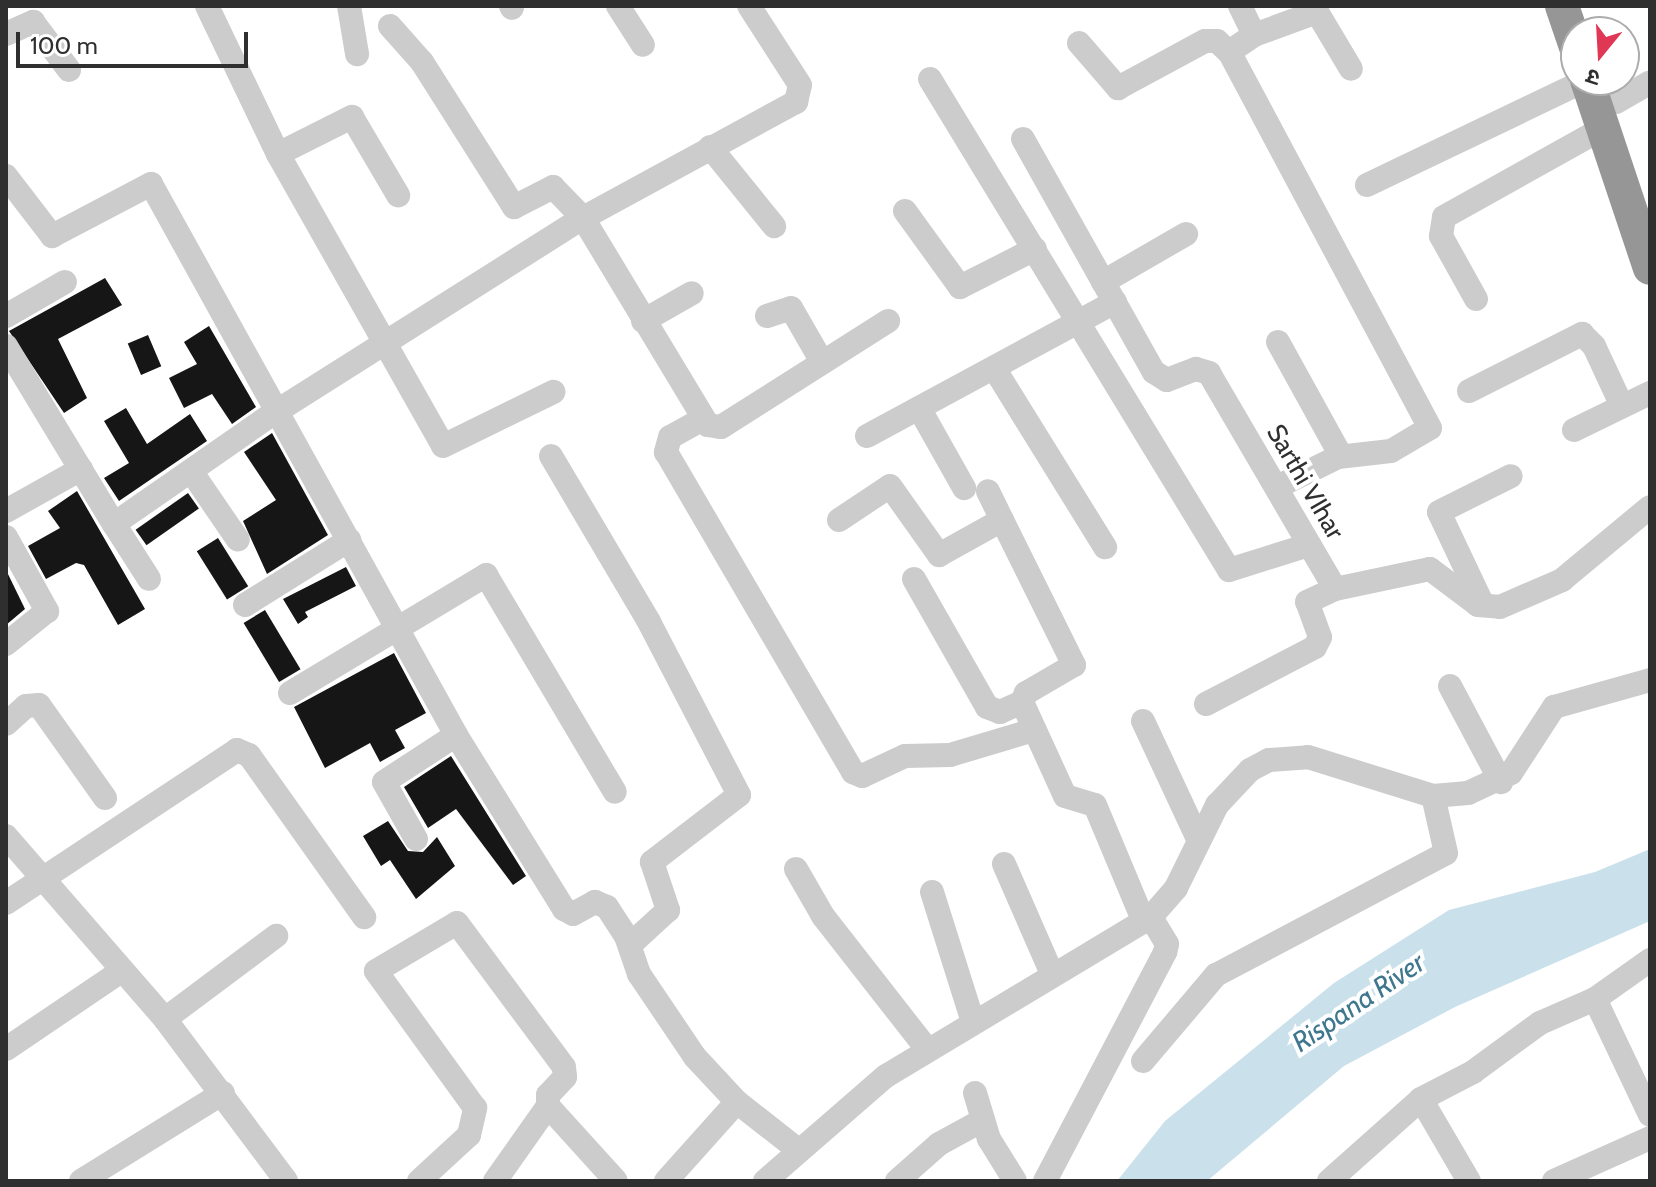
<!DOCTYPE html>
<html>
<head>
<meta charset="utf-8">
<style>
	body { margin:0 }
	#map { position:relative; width:1656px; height:1187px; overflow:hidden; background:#fff; font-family:Cabin,"Noto Sans Devanagari",sans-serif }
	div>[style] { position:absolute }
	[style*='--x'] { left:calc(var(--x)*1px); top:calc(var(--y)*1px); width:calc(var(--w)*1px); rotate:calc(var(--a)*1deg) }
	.water>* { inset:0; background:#cae1eb }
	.building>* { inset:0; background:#161616; transform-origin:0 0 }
	.minor>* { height:24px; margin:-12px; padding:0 12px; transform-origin:12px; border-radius:12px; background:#ccc }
	.highway>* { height:34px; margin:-17px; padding:0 17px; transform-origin:17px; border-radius:17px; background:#969696 }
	span { translate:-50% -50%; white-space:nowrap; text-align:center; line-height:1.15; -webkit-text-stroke:8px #fff; paint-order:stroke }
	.street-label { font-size:26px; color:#2f2f2f }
	.water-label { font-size:28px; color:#3f788e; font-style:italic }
	.frame { position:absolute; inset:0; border:8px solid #2f2f2f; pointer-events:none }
	.north { position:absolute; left:1560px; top:16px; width:80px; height:80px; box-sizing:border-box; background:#fff; border:2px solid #acacac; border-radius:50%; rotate:198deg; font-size:22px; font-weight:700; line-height:32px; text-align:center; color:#2f2f2f }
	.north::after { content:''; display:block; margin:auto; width:28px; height:36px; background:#e03754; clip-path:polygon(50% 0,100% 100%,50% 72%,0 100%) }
	.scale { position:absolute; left:16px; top:32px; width:232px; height:36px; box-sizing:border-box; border:4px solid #2f2f2f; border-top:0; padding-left:10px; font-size:24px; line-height:28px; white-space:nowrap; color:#2f2f2f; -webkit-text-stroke:6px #fff; paint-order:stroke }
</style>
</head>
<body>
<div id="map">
	<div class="water">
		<i style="clip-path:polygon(1650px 849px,1650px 921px,1455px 1007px,1344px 1066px,1207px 1181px,1117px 1181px,1165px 1121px,1334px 983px,1449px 910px,1595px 872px)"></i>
	</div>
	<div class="building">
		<i style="clip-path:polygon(105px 278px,122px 305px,58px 339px,87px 398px,64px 413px,9px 331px)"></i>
		<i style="clip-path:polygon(209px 326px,256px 407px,232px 424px,212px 394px,184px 408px,169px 378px,197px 364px,184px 342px)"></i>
		<i style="left:148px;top:335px;width:34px;height:22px;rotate:67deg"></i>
		<i style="clip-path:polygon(126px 408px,147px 444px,190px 414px,207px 441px,119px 501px,104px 478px,129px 463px,104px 421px)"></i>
		<i style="clip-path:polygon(272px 433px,328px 535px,267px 574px,243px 521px,276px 500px,244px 452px)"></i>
		<i style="clip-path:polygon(77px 491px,145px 609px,118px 625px,84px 565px,76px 563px,46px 579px,28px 546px,60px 528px,48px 511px)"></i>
		<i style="left:188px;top:493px;width:19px;height:64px;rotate:55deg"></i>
		<i style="left:218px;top:538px;width:57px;height:25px;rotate:58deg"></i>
		<i style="clip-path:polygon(346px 567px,356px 586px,305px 612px,308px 617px,298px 624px,283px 599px)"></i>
		<i style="clip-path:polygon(6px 570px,25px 609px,6px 625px)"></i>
		<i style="left:265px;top:610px;width:69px;height:25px;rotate:59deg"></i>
		<i style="clip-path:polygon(394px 653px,426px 713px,395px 730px,405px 748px,380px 762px,370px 743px,325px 768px,294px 707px)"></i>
		<i style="clip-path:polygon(451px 756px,526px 876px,513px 885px,456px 809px,428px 828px,404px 787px)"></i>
		<i style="clip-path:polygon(388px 821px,408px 851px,423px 852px,437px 837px,455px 866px,416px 899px,390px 860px,381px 866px,363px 836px)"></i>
	</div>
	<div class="minor">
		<i style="--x:207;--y:6;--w:164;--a:64.4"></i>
		<i style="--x:278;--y:154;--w:335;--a:60.5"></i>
		<i style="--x:443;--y:446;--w:123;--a:-26.1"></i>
		<i style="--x:349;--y:6;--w:49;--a:80.5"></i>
		<i style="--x:511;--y:6;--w:2;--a:63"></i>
		<i style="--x:618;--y:6;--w:46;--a:57.3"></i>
		<i style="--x:1240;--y:6;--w:32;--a:64"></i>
		<i style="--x:390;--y:26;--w:48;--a:48.4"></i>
		<i style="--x:422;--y:62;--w:172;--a:57.6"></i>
		<i style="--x:514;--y:207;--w:44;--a:-27.1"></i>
		<i style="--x:553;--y:187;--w:43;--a:45.9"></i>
		<i style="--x:583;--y:218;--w:242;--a:58.9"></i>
		<i style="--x:708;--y:425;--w:13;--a:9"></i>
		<i style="--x:721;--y:427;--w:198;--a:-32.4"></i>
		<i style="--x:6;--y:34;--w:30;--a:-24"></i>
		<i style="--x:33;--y:22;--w:60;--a:53.1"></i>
		<i style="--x:1079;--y:43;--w:60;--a:49.1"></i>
		<i style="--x:1118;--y:88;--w:99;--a:-28.4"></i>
		<i style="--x:1205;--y:41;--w:12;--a:0"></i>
		<i style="--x:1217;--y:41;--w:16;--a:43"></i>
		<i style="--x:930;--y:79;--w:575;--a:58.66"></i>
		<i style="--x:1229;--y:570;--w:84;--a:-17.4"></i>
		<i style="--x:1616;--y:102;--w:39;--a:-30"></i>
		<i style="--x:1023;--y:139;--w:267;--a:60.7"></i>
		<i style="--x:1154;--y:372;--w:15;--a:32"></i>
		<i style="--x:1167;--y:380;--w:31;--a:-21"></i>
		<i style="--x:1196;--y:369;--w:14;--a:17"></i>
		<i style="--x:1209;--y:373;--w:250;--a:59.7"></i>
		<i style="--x:1335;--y:589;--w:97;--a:-11.9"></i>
		<i style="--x:1430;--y:569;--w:60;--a:36.9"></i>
		<i style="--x:1478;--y:605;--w:22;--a:5"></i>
		<i style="--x:1500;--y:607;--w:68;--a:-23.5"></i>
		<i style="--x:1562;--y:580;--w:114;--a:-39.7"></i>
		<i style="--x:710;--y:147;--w:102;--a:51"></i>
		<i style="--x:278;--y:154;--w:83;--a:-26.6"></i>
		<i style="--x:352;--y:117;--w:91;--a:59.5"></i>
		<i style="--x:6;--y:176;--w:76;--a:52.5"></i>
		<i style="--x:52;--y:236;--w:112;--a:-27.7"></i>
		<i style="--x:151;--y:184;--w:630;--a:61.03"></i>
		<i style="--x:456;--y:735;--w:205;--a:58.2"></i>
		<i style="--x:564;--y:909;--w:10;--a:29"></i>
		<i style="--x:573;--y:914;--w:25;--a:-29"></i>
		<i style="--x:595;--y:902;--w:13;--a:23"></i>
		<i style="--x:607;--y:907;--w:35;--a:57"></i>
		<i style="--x:626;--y:936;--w:40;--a:71.1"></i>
		<i style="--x:639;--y:974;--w:100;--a:56"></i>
		<i style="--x:695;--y:1057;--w:62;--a:47"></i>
		<i style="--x:737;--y:1102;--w:76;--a:38.1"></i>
		<i style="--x:1367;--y:185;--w:243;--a:-25.6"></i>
		<i style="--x:905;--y:211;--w:94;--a:54.1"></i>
		<i style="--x:960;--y:287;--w:84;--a:-26.9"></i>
		<i style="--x:1103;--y:282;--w:96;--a:-30"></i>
		<i style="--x:1476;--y:299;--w:72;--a:-119.1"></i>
		<i style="--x:1441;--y:236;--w:19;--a:-81"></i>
		<i style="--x:1444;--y:217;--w:182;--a:-29.2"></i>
		<i style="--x:6;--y:316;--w:68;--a:-30"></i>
		<i style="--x:767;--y:316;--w:25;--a:-18"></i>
		<i style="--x:791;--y:308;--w:62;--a:60.1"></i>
		<i style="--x:643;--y:321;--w:56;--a:-29.7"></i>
		<i style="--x:1278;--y:342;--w:130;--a:61.1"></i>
		<i style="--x:6;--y:346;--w:208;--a:58.8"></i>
		<i style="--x:114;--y:524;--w:195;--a:-34.8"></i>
		<i style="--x:274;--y:413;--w:365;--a:-32.3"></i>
		<i style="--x:583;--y:218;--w:243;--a:-28.6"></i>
		<i style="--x:796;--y:102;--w:17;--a:-77"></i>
		<i style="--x:800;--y:85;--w:94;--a:-122.8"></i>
		<i style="--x:994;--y:368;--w:211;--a:58.2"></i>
		<i style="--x:1469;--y:391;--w:127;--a:-26.8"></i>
		<i style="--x:1582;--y:334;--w:17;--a:45"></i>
		<i style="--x:1594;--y:346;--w:66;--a:65"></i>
		<i style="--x:919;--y:408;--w:92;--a:60.6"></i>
		<i style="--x:701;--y:420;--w:35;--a:151"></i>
		<i style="--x:670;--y:437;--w:16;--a:105"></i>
		<i style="--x:666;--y:452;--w:371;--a:59.7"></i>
		<i style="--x:853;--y:772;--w:10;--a:24"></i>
		<i style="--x:862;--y:776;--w:47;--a:-24.9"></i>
		<i style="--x:905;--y:756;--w:45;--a:-1.3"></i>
		<i style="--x:950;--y:755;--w:88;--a:-16.6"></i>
		<i style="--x:1574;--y:430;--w:85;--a:-26"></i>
		<i style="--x:867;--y:436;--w:282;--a:-28.4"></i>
		<i style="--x:551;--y:456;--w:193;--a:59.4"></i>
		<i style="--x:649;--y:622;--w:195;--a:62.5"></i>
		<i style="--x:739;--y:795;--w:110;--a:142.4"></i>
		<i style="--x:652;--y:862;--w:51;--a:71.6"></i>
		<i style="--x:668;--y:910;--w:52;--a:137.4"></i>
		<i style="--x:191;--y:471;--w:83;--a:55.7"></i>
		<i style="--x:1277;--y:487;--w:68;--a:-26.2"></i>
		<i style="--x:1338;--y:457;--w:53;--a:-6.5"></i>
		<i style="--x:1391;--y:451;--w:45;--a:-30.5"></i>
		<i style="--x:1430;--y:428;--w:426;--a:-118.1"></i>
		<i style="--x:1229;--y:52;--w:30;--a:-34"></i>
		<i style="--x:1254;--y:35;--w:67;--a:-20.1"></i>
		<i style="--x:1317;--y:12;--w:66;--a:59.2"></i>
		<i style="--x:6;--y:511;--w:86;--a:-29.2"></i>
		<i style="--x:839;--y:520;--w:61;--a:-33.7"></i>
		<i style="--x:890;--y:486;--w:85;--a:54.6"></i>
		<i style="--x:939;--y:555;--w:72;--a:-29.1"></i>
		<i style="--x:1002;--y:520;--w:32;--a:-116"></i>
		<i style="--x:1002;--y:520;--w:162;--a:63.6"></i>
		<i style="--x:1074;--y:665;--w:56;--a:149.7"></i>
		<i style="--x:1026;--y:693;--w:10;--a:114"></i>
		<i style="--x:1022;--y:702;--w:103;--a:65.4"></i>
		<i style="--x:1065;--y:796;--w:31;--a:17"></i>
		<i style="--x:1095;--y:805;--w:127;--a:67.3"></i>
		<i style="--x:114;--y:524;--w:65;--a:57.5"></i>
		<i style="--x:6;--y:537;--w:85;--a:61"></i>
		<i style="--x:47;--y:611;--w:53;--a:141.2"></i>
		<i style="--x:914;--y:579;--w:147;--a:60.3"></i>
		<i style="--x:987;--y:707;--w:14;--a:21"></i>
		<i style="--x:1000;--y:712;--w:24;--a:-24"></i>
		<i style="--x:1481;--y:601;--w:98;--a:-115.3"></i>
		<i style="--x:1439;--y:512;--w:80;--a:-26.6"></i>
		<i style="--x:245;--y:605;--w:123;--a:-32"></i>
		<i style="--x:1450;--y:686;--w:109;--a:62"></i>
		<i style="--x:290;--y:693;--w:229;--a:-31"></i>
		<i style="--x:486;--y:575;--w:252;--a:59.3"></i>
		<i style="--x:1206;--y:704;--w:123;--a:-27.6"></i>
		<i style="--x:1315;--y:647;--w:11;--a:-63"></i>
		<i style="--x:1320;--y:637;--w:37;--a:-110"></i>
		<i style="--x:1307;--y:602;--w:31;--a:-25"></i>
		<i style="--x:1143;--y:721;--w:132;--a:65"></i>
		<i style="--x:6;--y:724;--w:27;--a:-42"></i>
		<i style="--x:26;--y:706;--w:13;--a:-4"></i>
		<i style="--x:39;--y:705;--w:114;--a:54.6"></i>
		<i style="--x:6;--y:836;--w:242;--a:49"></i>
		<i style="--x:165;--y:1019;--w:202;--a:53.2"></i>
		<i style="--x:416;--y:839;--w:65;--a:-119.3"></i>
		<i style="--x:384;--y:782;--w:86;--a:-33.1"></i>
		<i style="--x:1004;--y:864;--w:120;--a:66.4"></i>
		<i style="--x:796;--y:869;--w:54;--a:60.1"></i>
		<i style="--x:823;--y:916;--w:169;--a:52"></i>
		<i style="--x:932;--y:892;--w:136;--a:72.5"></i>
		<i style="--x:6;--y:903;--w:277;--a:-33.5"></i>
		<i style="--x:237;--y:750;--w:13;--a:23"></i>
		<i style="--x:249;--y:755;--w:199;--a:54.6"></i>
		<i style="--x:1650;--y:960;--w:67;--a:144.7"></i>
		<i style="--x:1595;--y:999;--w:128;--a:64.6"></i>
		<i style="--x:165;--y:1019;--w:139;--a:-36.8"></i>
		<i style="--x:6;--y:1049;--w:139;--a:-34.1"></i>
		<i style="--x:1143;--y:1061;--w:113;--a:-49.7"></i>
		<i style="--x:1216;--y:975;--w:260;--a:-27.9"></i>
		<i style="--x:1446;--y:853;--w:58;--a:-102.8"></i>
		<i style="--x:975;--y:1093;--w:48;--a:73.1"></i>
		<i style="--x:989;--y:1139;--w:49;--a:58.2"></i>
		<i style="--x:1421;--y:1099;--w:59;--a:-27.4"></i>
		<i style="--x:1473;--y:1072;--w:83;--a:-36.2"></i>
		<i style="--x:1540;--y:1023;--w:60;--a:-23.6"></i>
		<i style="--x:81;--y:1181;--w:167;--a:-31.8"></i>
		<i style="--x:419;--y:1181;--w:68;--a:-42.6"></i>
		<i style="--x:469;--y:1135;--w:28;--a:-77"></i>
		<i style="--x:475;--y:1108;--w:169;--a:-125.9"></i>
		<i style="--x:376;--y:971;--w:94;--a:-30.7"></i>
		<i style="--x:457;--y:923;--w:179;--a:53.4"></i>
		<i style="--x:564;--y:1067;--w:10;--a:84"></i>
		<i style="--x:565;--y:1077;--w:25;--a:133"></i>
		<i style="--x:548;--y:1095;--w:11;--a:90"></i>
		<i style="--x:548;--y:1106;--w:101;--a:47.8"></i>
		<i style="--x:495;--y:1181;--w:92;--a:-54.8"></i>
		<i style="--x:666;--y:1181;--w:106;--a:-48.1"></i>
		<i style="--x:765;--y:1181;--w:160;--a:-41"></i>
		<i style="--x:886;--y:1076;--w:309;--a:-31"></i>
		<i style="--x:1151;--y:917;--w:38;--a:-49"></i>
		<i style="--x:1176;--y:888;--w:93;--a:-63.7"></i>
		<i style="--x:1217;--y:805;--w:48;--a:-46.7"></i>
		<i style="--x:1250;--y:770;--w:21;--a:-28"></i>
		<i style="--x:1269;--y:760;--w:39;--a:-4"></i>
		<i style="--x:1308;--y:757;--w:131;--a:17.3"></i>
		<i style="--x:1433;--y:796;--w:35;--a:-5"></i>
		<i style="--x:1468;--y:793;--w:47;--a:-24.9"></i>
		<i style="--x:1511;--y:773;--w:79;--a:-56.9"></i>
		<i style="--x:1554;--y:707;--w:100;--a:-15.7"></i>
		<i style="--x:897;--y:1181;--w:56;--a:-41.4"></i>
		<i style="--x:939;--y:1144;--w:50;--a:-28.6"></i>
		<i style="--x:1045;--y:1181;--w:259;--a:-62.3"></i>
		<i style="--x:1165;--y:952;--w:8;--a:-76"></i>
		<i style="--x:1167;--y:944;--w:31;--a:-121"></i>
		<i style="--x:1329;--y:1181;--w:123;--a:-41.7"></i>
		<i style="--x:1421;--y:1099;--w:95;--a:59.7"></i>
		<i style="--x:1554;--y:1181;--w:105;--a:-24.1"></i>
	</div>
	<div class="highway">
		<i style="--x:1562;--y:6;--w:43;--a:71.1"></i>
		<i style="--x:1587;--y:80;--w:198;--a:71.5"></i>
	</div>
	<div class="street-label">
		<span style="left:1305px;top:482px;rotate:60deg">Sarthi VIhar</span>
	</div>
	<div class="water-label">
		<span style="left:1358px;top:1002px;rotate:-34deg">Rispana River</span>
	</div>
	<div class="frame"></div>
	<div class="north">उ</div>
	<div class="scale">100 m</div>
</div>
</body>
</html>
